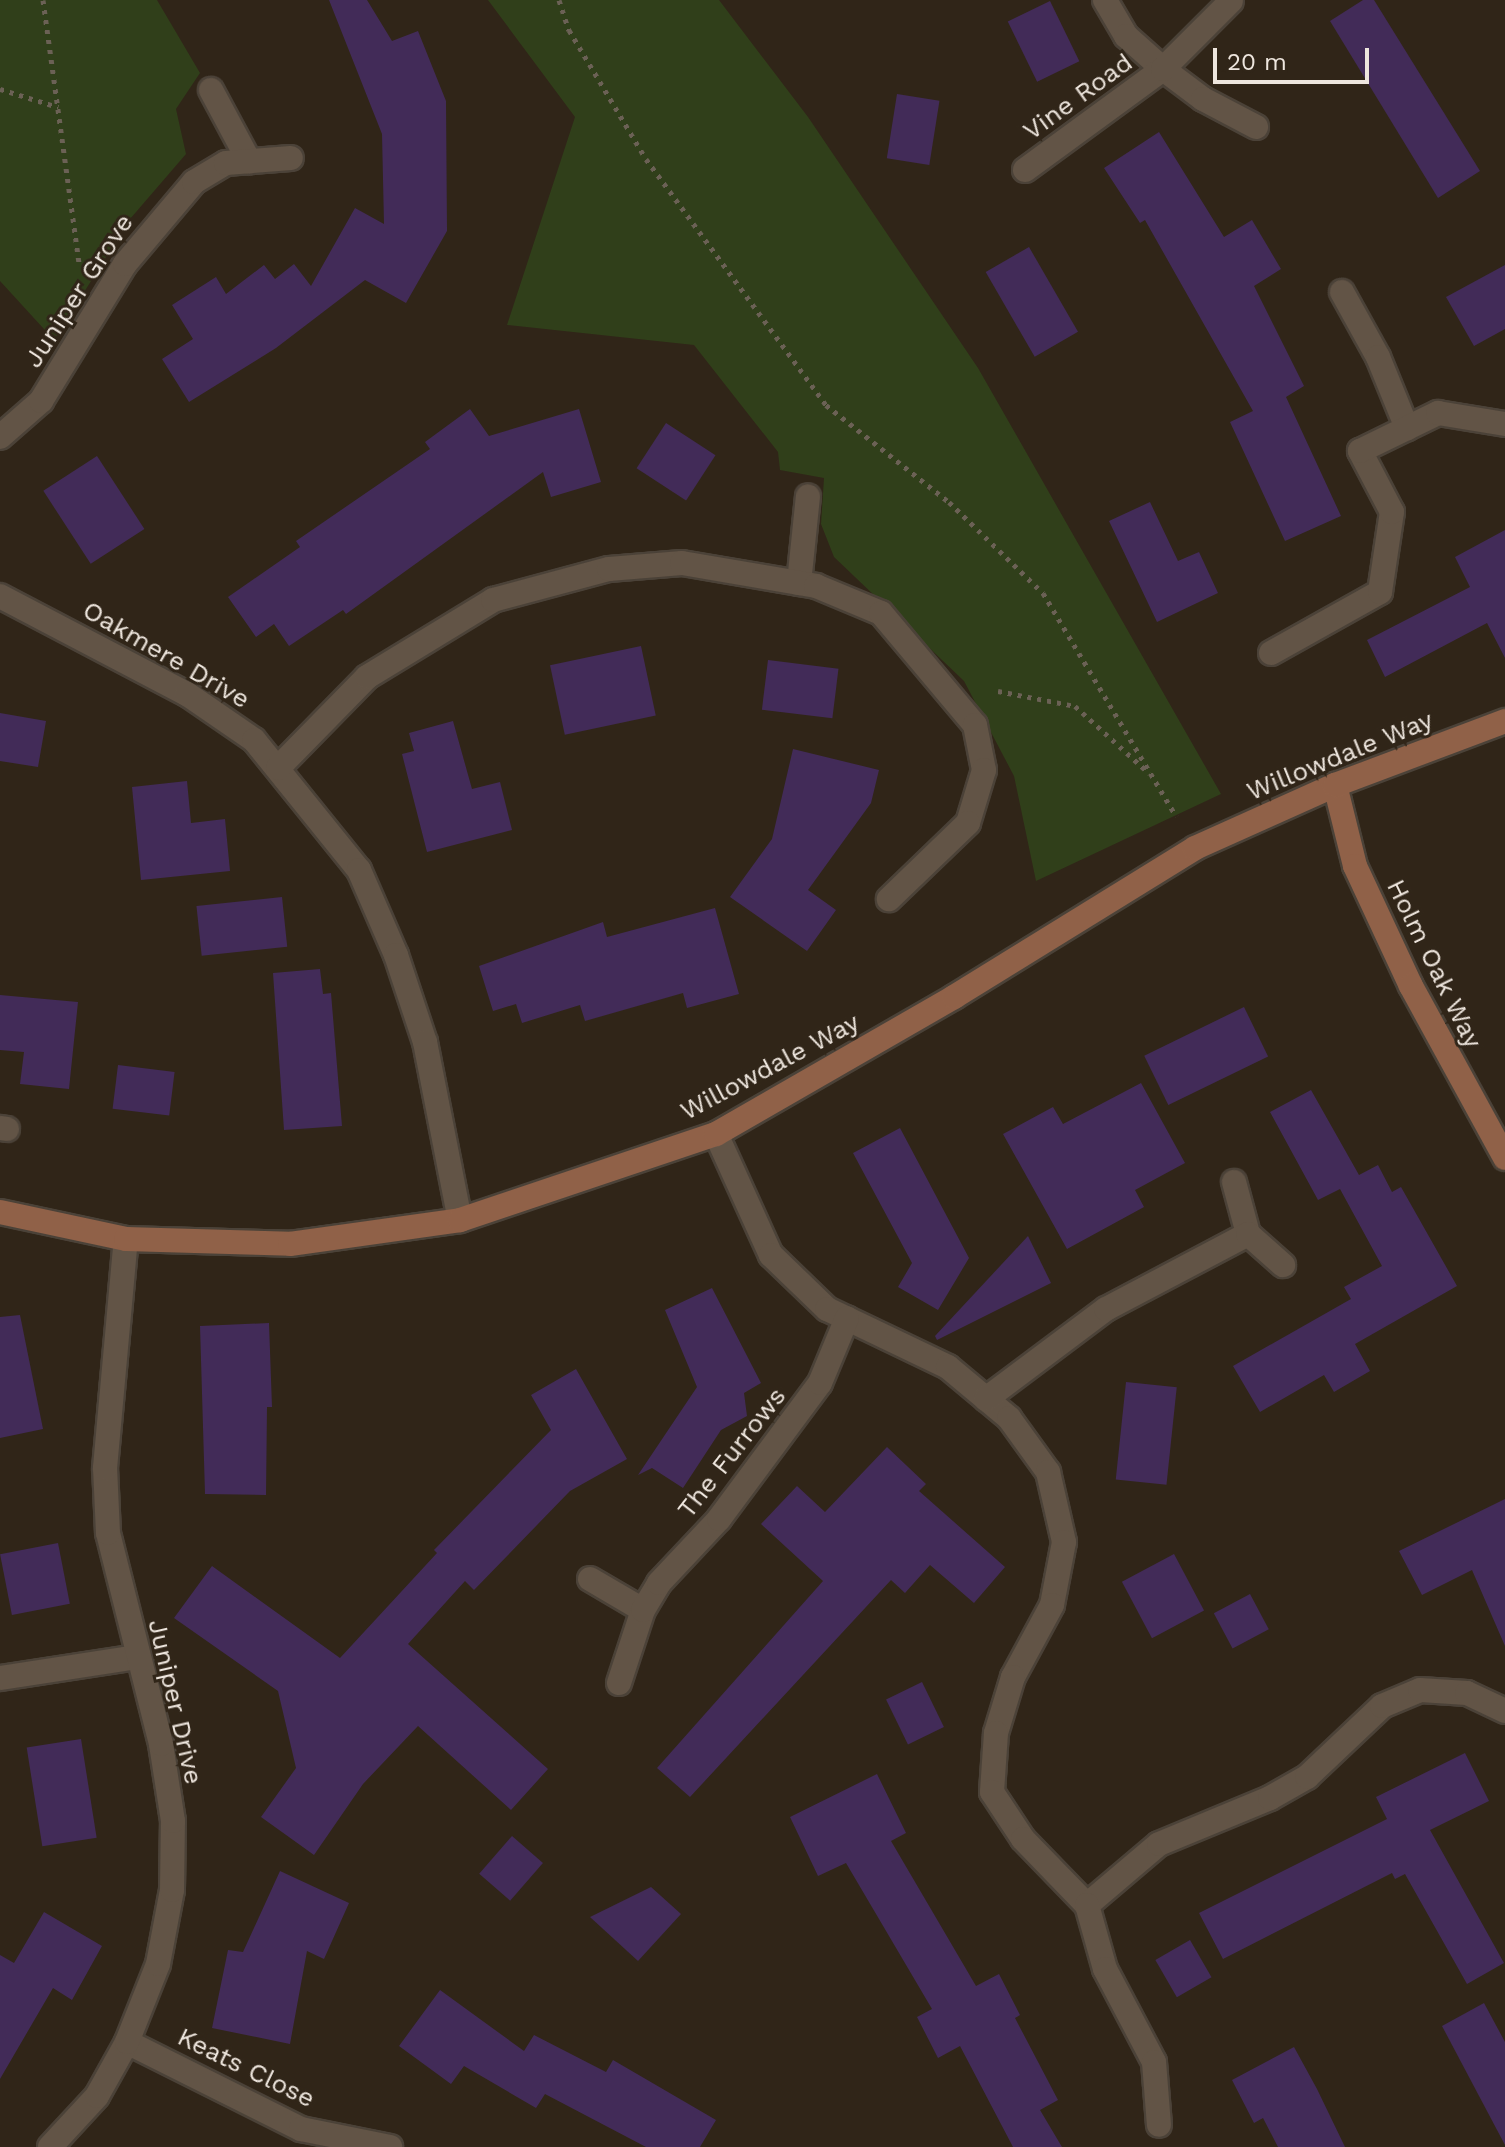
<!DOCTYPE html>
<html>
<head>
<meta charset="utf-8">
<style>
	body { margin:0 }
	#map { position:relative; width:1505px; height:2147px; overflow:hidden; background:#302518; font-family:"Work Sans",sans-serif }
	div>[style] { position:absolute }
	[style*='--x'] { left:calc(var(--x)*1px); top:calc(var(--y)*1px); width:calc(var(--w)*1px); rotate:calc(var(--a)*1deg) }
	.green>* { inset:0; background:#303f1a }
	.building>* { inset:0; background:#422b58; transform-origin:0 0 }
	.path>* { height:5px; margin-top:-2.5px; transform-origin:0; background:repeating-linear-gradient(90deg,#6b6155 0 4px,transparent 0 10px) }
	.roads { filter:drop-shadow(2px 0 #4b4238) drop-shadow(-2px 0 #4b4238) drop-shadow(0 2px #4b4238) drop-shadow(0 -2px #4b4238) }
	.lane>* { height:24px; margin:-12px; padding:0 12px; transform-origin:12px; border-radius:12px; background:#625446 }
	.street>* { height:24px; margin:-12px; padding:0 12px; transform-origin:12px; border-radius:12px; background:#625446 }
	.secondary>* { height:24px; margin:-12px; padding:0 12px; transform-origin:12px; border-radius:12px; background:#906148 }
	span { translate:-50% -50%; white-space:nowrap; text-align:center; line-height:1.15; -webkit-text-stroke:6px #302518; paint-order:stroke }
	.street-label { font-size:26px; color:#eee6de }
	.scale { position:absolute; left:1213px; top:48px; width:156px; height:36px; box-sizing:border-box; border:4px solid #eee6de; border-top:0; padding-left:10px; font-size:24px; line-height:28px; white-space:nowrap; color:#eee6de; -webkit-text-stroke:6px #302518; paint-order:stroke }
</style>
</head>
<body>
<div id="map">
	<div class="green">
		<i style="clip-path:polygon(0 0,157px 0,200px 73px,176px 109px,186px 154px,130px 219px,54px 340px,0 281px)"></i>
		<i style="clip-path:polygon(488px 0,719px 0,808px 117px,978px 368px,1221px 794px,1036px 881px,1014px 776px,964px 681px,834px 557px,821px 524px,824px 478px,780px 470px,778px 452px,694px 345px,507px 325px,575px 117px)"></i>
	</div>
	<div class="building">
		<i style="clip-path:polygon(329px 0,367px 0,392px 41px,418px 31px,446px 101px,447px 231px,406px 303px,365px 280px,276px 348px,189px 402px,162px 359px,193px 339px,172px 305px,216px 277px,226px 294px,264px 265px,275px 279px,294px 264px,311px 286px,355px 208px,384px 224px,382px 134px)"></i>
		<i style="clip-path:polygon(1363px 0,1374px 0,1480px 171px,1438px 198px,1330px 21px)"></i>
		<i style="left:1050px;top:1px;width:67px;height:47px;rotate:64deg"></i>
		<i style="left:897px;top:94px;width:43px;height:65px;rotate:9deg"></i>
		<i style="clip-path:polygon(1159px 132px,1224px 237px,1252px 220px,1281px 269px,1254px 286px,1304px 386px,1286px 397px,1341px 516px,1285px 541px,1230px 422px,1253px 411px,1145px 220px,1140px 223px,1104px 168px)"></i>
		<i style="left:1029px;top:247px;width:98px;height:50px;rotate:60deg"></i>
		<i style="clip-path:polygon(1505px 265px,1505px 329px,1474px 346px,1446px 297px)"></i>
		<i style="clip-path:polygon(470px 409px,489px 436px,579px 409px,601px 482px,551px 497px,543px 472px,346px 614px,343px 610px,289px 646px,274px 624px,256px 637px,228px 597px,300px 547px,296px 541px,430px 449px,425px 442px)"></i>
		<i style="left:666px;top:423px;width:59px;height:54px;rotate:33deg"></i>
		<i style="left:97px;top:456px;width:87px;height:64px;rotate:57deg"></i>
		<i style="clip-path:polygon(1150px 502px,1178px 561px,1199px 552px,1218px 593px,1157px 622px,1109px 521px)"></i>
		<i style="clip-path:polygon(1505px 530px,1505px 658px,1487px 623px,1385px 677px,1367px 640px,1470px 587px,1455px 557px)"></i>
		<i style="left:641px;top:646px;width:71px;height:93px;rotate:78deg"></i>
		<i style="left:768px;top:660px;width:71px;height:50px;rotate:7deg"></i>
		<i style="clip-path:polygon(0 713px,46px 721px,38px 767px,0 761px)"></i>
		<i style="clip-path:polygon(453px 721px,472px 789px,500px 782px,512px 830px,427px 852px,402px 754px,414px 751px,409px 733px)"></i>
		<i style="clip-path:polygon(793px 749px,879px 770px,871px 803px,808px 890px,836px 910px,807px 951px,730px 897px,772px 839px)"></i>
		<i style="clip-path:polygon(187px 781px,191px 823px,225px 819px,230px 871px,141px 880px,132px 787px)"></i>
		<i style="left:282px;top:897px;width:50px;height:86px;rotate:84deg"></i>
		<i style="clip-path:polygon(715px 908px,739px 994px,687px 1008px,683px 993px,585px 1021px,580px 1005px,522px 1023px,516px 1004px,493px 1011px,479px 966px,603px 922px,607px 937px)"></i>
		<i style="clip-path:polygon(320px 969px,323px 994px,331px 993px,342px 1126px,284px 1130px,273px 973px)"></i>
		<i style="clip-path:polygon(0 995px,78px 1002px,69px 1089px,20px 1084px,24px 1052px,0 1050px)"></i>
		<i style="left:1244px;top:1007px;width:55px;height:111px;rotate:64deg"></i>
		<i style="left:118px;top:1065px;width:57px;height:44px;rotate:7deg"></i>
		<i style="clip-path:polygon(1141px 1083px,1185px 1163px,1135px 1190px,1144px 1207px,1067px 1249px,1003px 1134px,1053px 1107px,1063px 1124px)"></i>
		<i style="clip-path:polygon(1311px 1090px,1359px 1175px,1378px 1165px,1392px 1192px,1401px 1187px,1457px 1286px,1355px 1344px,1370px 1371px,1334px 1392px,1324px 1375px,1260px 1412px,1233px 1366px,1351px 1299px,1344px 1287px,1382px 1266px,1340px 1189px,1318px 1200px,1270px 1112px)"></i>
		<i style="clip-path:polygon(900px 1128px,969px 1258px,938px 1310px,898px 1287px,912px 1263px,853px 1153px)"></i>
		<i style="clip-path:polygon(1028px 1236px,1051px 1283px,937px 1340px,935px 1336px)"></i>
		<i style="clip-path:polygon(712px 1288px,761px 1383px,744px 1393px,747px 1416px,721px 1430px,683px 1488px,652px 1468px,638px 1475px,697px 1387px,665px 1310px)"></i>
		<i style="clip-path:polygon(20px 1315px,43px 1429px,0 1438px,0 1317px)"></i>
		<i style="clip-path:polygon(269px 1323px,272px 1407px,267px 1407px,266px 1495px,205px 1494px,200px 1326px)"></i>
		<i style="clip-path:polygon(576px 1369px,627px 1459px,570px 1491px,474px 1590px,465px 1581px,408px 1644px,548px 1769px,511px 1810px,418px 1726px,363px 1784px,314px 1855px,261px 1817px,296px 1768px,278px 1691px,174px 1618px,212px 1566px,340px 1658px,437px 1553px,434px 1550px,551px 1430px,531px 1395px)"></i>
		<i style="left:1126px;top:1382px;width:51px;height:98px;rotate:6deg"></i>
		<i style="clip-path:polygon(887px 1447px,926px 1484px,919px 1491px,1005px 1567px,974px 1603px,930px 1565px,905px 1593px,891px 1580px,690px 1797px,657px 1768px,823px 1581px,761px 1524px,797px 1486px,825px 1512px)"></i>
		<i style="clip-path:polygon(1505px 1499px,1505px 1646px,1472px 1570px,1422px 1595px,1399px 1551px)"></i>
		<i style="left:58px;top:1543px;width:62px;height:59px;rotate:79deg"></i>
		<i style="left:1174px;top:1554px;width:64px;height:59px;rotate:62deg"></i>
		<i style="left:1250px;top:1594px;width:40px;height:41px;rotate:62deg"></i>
		<i style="left:922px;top:1682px;width:50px;height:40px;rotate:64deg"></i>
		<i style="left:81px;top:1739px;width:100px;height:55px;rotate:81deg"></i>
		<i style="clip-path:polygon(1465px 1753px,1489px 1801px,1430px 1830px,1504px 1963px,1467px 1984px,1405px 1874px,1395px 1879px,1392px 1873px,1223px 1959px,1199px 1913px,1387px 1819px,1376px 1797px)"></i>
		<i style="clip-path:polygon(877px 1774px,906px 1833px,891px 1841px,976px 1986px,999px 1974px,1020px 2015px,1015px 2018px,1058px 2100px,1040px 2110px,1062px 2147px,1013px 2147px,960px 2046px,938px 2058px,917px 2017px,932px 2009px,846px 1863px,818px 1876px,790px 1817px)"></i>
		<i style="left:512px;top:1836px;width:41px;height:50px;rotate:41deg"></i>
		<i style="clip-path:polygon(280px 1871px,349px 1903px,324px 1959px,307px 1951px,290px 2044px,212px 2028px,228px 1950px,243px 1952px)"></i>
		<i style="clip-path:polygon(651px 1887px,681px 1914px,638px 1961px,590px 1917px)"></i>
		<i style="clip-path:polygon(44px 1912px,102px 1946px,72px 2000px,53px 1988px,0 2079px,0 1955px,14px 1963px)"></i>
		<i style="left:1190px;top:1940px;width:43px;height:40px;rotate:60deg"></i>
		<i style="clip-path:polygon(440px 1990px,524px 2051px,534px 2035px,606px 2072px,613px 2060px,716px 2120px,700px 2147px,646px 2147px,545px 2094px,536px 2108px,464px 2066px,451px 2084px,399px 2046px)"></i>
		<i style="clip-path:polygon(1484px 2003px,1505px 2042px,1505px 2145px,1442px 2026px)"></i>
		<i style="clip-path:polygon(1294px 2047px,1317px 2089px,1345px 2147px,1278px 2147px,1263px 2118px,1254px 2123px,1232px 2080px)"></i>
	</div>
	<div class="path">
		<i style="--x:43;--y:0;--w:266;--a:82.2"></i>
		<i style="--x:559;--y:0;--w:32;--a:72"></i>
		<i style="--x:569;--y:30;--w:150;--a:59.2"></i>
		<i style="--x:646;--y:159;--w:305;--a:53.8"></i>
		<i style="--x:826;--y:405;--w:157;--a:38.3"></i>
		<i style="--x:949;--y:502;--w:131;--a:44.1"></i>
		<i style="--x:1043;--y:593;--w:260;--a:59.2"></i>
		<i style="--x:0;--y:89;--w:61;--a:17.2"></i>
		<i style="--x:998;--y:691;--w:78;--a:11"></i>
		<i style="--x:1075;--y:706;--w:100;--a:42.2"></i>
	</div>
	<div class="roads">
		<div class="lane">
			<i style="--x:1342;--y:292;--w:74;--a:61"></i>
			<i style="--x:1271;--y:653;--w:125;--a:-29.2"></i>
			<i style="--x:1380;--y:592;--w:81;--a:-81.5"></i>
			<i style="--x:1392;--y:512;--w:69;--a:-117.7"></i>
		</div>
		<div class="street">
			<i style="--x:1105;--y:0;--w:42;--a:59.7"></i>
			<i style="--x:1126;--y:36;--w:50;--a:41.7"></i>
			<i style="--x:1163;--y:69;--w:50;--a:36.9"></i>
			<i style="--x:1203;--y:99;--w:60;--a:27.8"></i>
			<i style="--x:211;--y:90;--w:81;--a:61.8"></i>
			<i style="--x:1025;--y:170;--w:171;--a:-36.2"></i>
			<i style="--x:1163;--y:69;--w:96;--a:-45"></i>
			<i style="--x:1378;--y:357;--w:77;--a:67.8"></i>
			<i style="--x:0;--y:437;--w:55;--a:-41.3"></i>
			<i style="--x:41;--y:401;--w:161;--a:-58.5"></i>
			<i style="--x:125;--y:264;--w:107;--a:-49.9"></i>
			<i style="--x:194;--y:182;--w:37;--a:-31"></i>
			<i style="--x:226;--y:163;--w:65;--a:-4.4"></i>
			<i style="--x:1360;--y:451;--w:87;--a:-26"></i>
			<i style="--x:1438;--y:413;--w:68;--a:9.3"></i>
			<i style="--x:799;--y:583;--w:87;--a:-84.1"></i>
			<i style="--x:0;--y:596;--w:211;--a:27.7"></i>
			<i style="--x:187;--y:694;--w:81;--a:34.5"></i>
			<i style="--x:254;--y:740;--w:167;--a:51.1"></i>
			<i style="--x:359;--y:870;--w:93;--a:66.5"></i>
			<i style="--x:396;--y:955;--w:92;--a:71.6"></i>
			<i style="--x:425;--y:1042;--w:181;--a:78.9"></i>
			<i style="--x:278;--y:768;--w:127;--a:-45.6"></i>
			<i style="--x:367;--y:677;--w:148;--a:-31.4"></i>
			<i style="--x:493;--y:600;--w:120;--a:-15"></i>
			<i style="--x:609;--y:569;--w:73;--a:-4.7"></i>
			<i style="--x:682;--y:563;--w:136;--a:9.7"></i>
			<i style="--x:816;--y:586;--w:70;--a:22.6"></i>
			<i style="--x:881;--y:613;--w:146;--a:50"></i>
			<i style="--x:975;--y:725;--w:46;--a:78.7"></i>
			<i style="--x:984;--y:770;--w:55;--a:106.8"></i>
			<i style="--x:968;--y:823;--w:110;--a:136.1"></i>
			<i style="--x:0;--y:1128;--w:7;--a:8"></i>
			<i style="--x:716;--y:1134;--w:133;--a:65.6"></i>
			<i style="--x:771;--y:1255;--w:78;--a:44"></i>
			<i style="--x:827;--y:1309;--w:134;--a:25.6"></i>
			<i style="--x:948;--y:1367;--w:80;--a:39.9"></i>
			<i style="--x:1009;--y:1418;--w:67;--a:54.2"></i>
			<i style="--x:1048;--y:1472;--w:72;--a:77.1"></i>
			<i style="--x:1064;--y:1542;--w:64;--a:100.8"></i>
			<i style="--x:1052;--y:1605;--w:82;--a:118.4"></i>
			<i style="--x:1013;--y:1677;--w:59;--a:106.9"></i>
			<i style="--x:996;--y:1733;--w:59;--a:93.9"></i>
			<i style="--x:992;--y:1792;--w:56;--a:56.6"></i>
			<i style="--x:1023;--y:1839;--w:92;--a:45.9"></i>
			<i style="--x:1234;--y:1182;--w:54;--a:74.9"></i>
			<i style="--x:986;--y:1399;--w:150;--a:-36.9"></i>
			<i style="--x:1106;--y:1309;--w:161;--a:-27.8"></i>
			<i style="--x:1248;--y:1234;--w:47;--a:41.5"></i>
			<i style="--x:590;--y:1579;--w:61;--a:30.3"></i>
			<i style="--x:0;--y:1678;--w:139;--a:-8.7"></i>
			<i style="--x:619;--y:1683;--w:77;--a:-71.8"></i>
			<i style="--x:643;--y:1610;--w:31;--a:-59"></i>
			<i style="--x:659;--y:1583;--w:88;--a:-46.8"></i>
			<i style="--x:719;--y:1519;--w:169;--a:-53.4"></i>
			<i style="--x:820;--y:1383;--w:70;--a:-67.4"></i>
			<i style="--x:1087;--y:1905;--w:94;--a:-40.3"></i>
			<i style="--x:1159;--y:1844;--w:120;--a:-22.5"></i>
			<i style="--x:1270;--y:1798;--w:43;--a:-29.6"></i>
			<i style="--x:1307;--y:1777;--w:103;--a:-43.4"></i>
			<i style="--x:1382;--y:1706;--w:41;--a:-22.8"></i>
			<i style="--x:1420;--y:1690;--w:47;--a:3.7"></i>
			<i style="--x:1467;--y:1693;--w:42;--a:25.3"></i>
			<i style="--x:1087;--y:1905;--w:66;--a:74.3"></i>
			<i style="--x:1105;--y:1969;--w:105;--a:62.2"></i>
			<i style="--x:1154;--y:2062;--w:63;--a:85.5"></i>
			<i style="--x:127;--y:2042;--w:195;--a:26.6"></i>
			<i style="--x:301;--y:2129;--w:91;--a:11.4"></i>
			<i style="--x:50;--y:2147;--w:69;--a:-47.3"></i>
			<i style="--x:97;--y:2096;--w:62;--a:-60.9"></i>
			<i style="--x:127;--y:2042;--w:84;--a:-68.3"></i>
			<i style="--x:158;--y:1964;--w:75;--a:-79.3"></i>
			<i style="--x:172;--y:1890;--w:69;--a:-89.2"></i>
			<i style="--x:173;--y:1821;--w:78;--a:-98.9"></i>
			<i style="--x:161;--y:1744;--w:218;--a:-104.1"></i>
			<i style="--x:108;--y:1533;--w:65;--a:-92.6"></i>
			<i style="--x:105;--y:1468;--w:230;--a:-84.8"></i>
		</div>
		<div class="secondary">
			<i style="--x:1335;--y:785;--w:83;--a:76.1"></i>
			<i style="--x:1355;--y:866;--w:132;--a:65"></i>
			<i style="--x:1411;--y:986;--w:196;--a:61.3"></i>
			<i style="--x:0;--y:1212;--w:129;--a:12.1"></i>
			<i style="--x:126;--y:1239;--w:164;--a:1.7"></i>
			<i style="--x:290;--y:1244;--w:172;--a:-8"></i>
			<i style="--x:460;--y:1220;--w:270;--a:-18.6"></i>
			<i style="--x:716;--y:1134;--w:275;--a:-29.9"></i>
			<i style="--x:954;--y:997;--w:283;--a:-31.7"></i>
			<i style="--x:1195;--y:848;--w:154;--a:-24.2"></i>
			<i style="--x:1335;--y:785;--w:182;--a:-20.6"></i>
		</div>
	</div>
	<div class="street-label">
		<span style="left:1078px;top:97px;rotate:-36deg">Vine Road</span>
		<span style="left:79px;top:291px;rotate:-57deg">Juniper Grove</span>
		<span style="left:166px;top:655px;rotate:30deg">Oakmere Drive</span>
		<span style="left:1340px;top:756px;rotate:-22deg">Willowdale Way</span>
		<span style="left:1434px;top:964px;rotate:64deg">Holm Oak Way</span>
		<span style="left:770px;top:1067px;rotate:-28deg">Willowdale Way</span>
		<span style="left:732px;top:1453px;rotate:-52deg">The Furrows</span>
		<span style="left:175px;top:1702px;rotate:77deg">Juniper Drive</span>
		<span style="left:246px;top:2068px;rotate:26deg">Keats Close</span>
	</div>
	<div class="scale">20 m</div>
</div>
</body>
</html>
